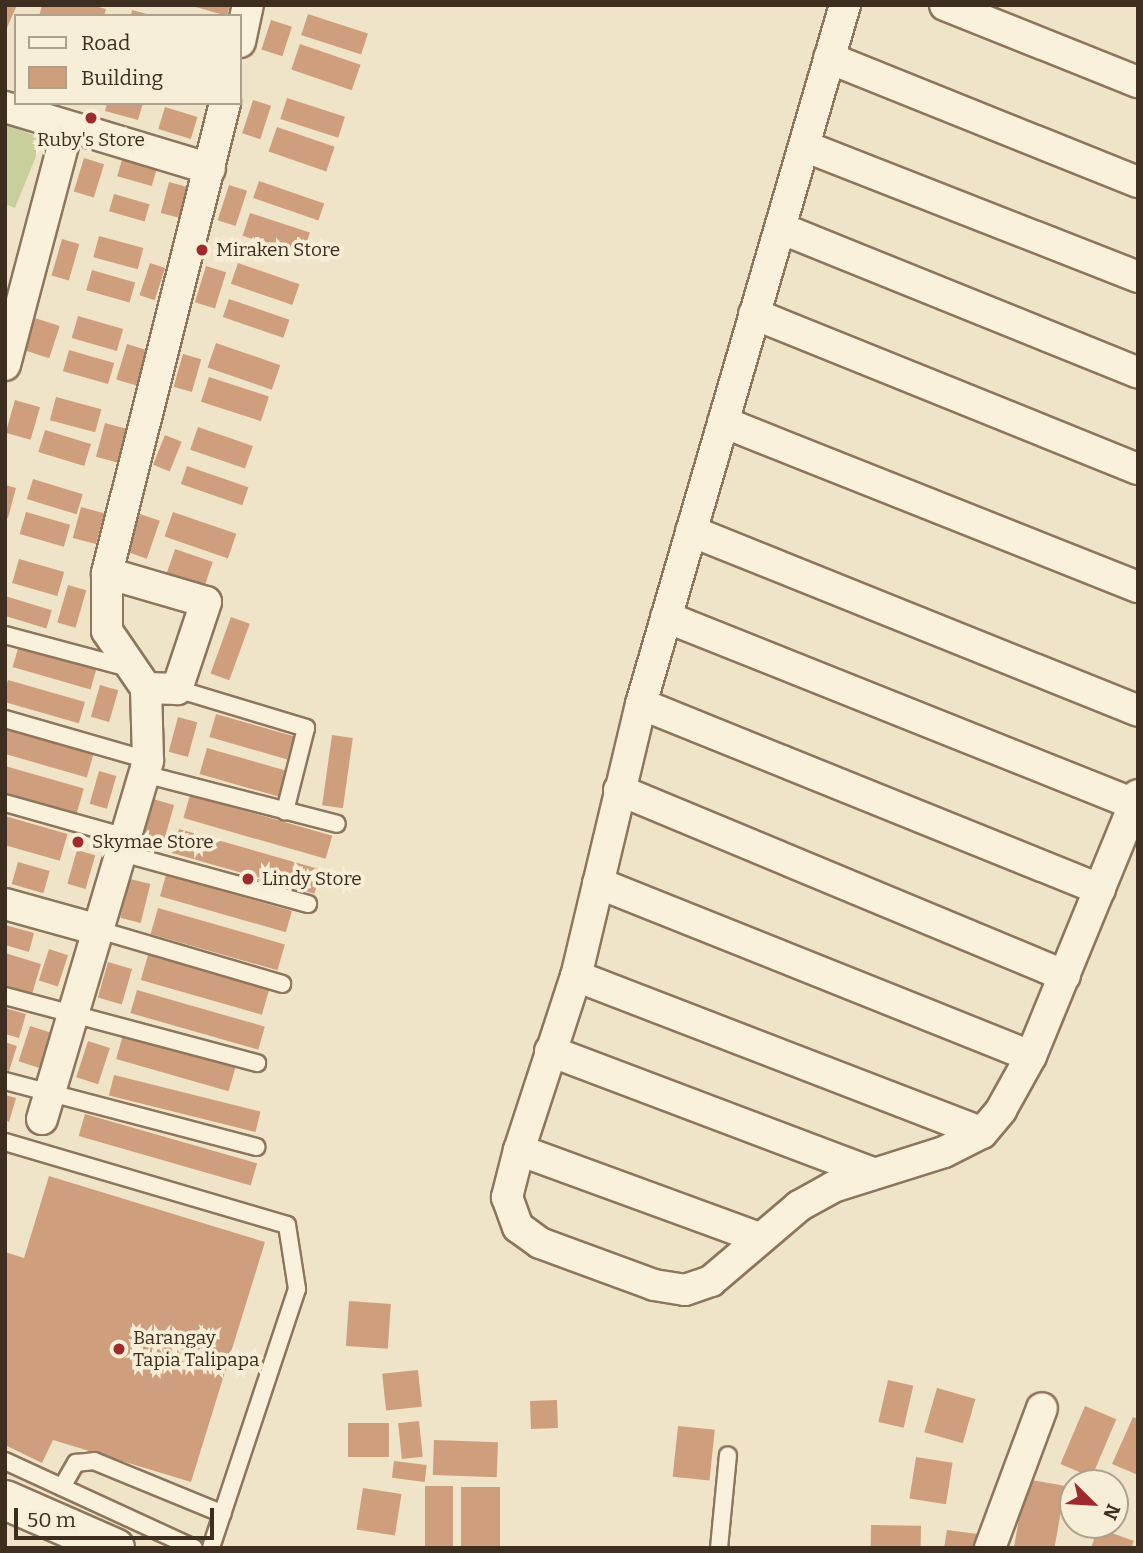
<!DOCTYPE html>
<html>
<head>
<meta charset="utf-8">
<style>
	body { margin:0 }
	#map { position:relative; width:1143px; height:1553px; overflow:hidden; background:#f0e4c8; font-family:Bitter,serif }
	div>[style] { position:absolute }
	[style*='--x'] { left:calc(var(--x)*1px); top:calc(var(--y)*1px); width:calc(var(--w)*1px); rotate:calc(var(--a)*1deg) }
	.green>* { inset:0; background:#c9cf9b }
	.building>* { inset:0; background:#cf9f7d; transform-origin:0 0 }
	.roads { filter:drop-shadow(2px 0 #8d765c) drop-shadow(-2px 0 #8d765c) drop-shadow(0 2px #8d765c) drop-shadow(0 -2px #8d765c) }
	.lane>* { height:16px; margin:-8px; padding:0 8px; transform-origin:8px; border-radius:8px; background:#faf1dc }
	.street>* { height:30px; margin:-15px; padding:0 15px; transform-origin:15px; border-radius:15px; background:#faf1dc }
	.secondary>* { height:38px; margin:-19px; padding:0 19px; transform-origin:19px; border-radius:19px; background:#faf1dc }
	.dots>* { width:19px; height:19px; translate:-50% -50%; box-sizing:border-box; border:4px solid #f7eed8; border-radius:50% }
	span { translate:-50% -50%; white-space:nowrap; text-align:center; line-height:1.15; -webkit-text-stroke:7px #f7eed8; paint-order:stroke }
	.poi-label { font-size:19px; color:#3d2e20 }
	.left { translate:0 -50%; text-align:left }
	.frame { position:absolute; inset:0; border:7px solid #3d2e20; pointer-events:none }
	.legend { position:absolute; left:14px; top:14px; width:228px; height:91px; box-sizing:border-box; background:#f7eed8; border:2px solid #ada18e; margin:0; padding:9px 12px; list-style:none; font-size:21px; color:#3d2e20 }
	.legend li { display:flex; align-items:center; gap:14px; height:35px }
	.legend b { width:35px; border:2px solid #ada18e }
	.north { position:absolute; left:1059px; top:1469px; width:70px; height:70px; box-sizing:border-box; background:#f7eed8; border:2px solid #ada18e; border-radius:50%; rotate:114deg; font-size:19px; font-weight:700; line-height:28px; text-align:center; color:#3d2e20 }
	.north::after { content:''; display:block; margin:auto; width:24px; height:32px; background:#9e2a2b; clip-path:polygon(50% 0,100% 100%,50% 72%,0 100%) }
	.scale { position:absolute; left:14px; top:1508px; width:200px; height:32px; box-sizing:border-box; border:4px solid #3d2e20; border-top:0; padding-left:9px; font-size:21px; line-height:24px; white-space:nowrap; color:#3d2e20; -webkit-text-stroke:5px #f7eed8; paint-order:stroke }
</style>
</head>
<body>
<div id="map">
	<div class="green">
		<i style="clip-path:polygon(5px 124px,43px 139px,15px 208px,5px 204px)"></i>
	</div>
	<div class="building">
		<i style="clip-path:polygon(5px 5px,17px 5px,5px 32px)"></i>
		<i style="clip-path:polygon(42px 5px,91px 5px,106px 9px,104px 16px,39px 16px)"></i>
		<i style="clip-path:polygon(189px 5px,230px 5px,227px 16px)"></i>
		<i style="clip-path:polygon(132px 10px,151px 15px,151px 16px,131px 16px)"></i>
		<i style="left:308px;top:14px;width:63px;height:22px;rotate:18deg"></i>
		<i style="left:271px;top:20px;width:22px;height:31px;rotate:18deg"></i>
		<i style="left:300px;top:44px;width:64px;height:27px;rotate:19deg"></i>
		<i style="left:287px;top:98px;width:61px;height:22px;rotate:18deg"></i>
		<i style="left:253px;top:100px;width:19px;height:35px;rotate:18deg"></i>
		<i style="clip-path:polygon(107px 103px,143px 103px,138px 120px,105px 111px)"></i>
		<i style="left:165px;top:107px;width:34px;height:23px;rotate:17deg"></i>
		<i style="left:277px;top:127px;width:61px;height:26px;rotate:19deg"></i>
		<i style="left:123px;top:156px;width:36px;height:21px;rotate:16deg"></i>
		<i style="left:84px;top:158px;width:21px;height:35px;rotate:17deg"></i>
		<i style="left:259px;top:181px;width:69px;height:18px;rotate:19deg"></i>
		<i style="left:169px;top:182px;width:23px;height:32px;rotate:15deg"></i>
		<i style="left:229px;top:185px;width:19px;height:37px;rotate:18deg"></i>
		<i style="left:114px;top:194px;width:37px;height:18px;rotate:16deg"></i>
		<i style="left:250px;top:213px;width:63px;height:24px;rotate:18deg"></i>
		<i style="left:99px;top:236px;width:46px;height:22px;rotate:15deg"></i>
		<i style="left:62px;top:239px;width:18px;height:38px;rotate:16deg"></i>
		<i style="left:150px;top:263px;width:16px;height:34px;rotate:18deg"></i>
		<i style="left:238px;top:263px;width:65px;height:22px;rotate:19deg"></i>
		<i style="left:206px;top:266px;width:21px;height:38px;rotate:17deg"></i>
		<i style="left:92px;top:270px;width:45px;height:21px;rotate:16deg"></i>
		<i style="left:229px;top:299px;width:64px;height:19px;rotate:19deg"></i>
		<i style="left:78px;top:316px;width:47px;height:23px;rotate:16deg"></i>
		<i style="left:35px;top:318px;width:26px;height:34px;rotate:18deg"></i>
		<i style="left:216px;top:343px;width:68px;height:26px;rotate:19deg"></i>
		<i style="left:127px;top:344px;width:21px;height:37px;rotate:17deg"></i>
		<i style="left:69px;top:350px;width:47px;height:22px;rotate:16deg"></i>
		<i style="left:183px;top:354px;width:19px;height:34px;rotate:16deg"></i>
		<i style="left:209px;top:377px;width:63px;height:26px;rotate:18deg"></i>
		<i style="left:56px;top:397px;width:47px;height:24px;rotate:15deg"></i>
		<i style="left:15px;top:400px;width:26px;height:34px;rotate:16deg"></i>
		<i style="left:105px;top:423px;width:23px;height:35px;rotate:15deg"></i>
		<i style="left:198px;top:427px;width:58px;height:24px;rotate:19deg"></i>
		<i style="left:45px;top:430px;width:48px;height:23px;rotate:17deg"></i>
		<i style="left:165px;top:435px;width:18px;height:32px;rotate:22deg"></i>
		<i style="left:187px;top:466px;width:65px;height:19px;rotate:19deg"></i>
		<i style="left:33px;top:479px;width:52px;height:21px;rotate:17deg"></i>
		<i style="clip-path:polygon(5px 485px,16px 488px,8px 518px,5px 517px)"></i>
		<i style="left:81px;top:507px;width:24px;height:32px;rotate:15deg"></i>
		<i style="left:26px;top:512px;width:46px;height:23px;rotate:16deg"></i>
		<i style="left:173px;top:512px;width:67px;height:26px;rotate:19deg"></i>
		<i style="left:140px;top:514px;width:21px;height:40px;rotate:19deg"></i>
		<i style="left:175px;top:549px;width:40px;height:25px;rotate:19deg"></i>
		<i style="left:19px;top:559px;width:47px;height:25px;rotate:16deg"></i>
		<i style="left:68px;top:585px;width:19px;height:39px;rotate:16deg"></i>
		<i style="left:5px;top:596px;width:49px;height:19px;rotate:17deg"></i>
		<i style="left:231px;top:617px;width:20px;height:60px;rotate:20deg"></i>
		<i style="left:19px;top:645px;width:81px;height:23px;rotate:16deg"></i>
		<i style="left:8px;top:680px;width:80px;height:22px;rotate:16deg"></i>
		<i style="left:100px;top:685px;width:19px;height:33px;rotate:16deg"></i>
		<i style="left:216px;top:714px;width:81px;height:24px;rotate:16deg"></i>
		<i style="left:178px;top:717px;width:20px;height:36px;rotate:15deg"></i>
		<i style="left:5px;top:729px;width:92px;height:24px;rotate:16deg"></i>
		<i style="left:332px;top:735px;width:21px;height:71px;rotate:8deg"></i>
		<i style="left:207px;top:748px;width:82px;height:27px;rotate:16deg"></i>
		<i style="left:5px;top:766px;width:82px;height:26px;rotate:16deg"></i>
		<i style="left:99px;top:771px;width:18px;height:34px;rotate:16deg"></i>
		<i style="left:190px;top:795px;width:148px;height:24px;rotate:16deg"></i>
		<i style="left:153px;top:799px;width:22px;height:39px;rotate:16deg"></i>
		<i style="left:5px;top:816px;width:65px;height:28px;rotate:16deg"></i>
		<i style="left:179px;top:829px;width:148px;height:25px;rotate:16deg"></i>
		<i style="left:77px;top:850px;width:19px;height:35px;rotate:16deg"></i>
		<i style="left:18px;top:862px;width:33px;height:23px;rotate:16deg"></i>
		<i style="left:166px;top:875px;width:131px;height:22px;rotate:16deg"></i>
		<i style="left:130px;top:879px;width:21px;height:40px;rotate:14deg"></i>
		<i style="left:158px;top:908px;width:132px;height:27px;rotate:16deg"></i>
		<i style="clip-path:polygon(5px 925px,34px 933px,29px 952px,5px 945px)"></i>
		<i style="left:49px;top:949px;width:20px;height:33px;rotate:18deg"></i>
		<i style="clip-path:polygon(5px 953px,41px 964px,32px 994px,5px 987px)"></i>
		<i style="left:148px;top:955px;width:126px;height:26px;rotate:16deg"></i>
		<i style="left:108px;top:962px;width:25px;height:37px;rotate:16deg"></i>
		<i style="left:137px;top:990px;width:133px;height:24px;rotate:16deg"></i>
		<i style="clip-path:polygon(5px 1008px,26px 1014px,19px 1038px,5px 1034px)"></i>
		<i style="left:30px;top:1026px;width:23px;height:37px;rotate:18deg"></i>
		<i style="left:123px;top:1035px;width:117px;height:25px;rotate:16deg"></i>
		<i style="left:88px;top:1041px;width:23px;height:38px;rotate:18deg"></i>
		<i style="clip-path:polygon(5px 1042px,17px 1046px,9px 1071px,5px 1070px)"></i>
		<i style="left:114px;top:1075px;width:151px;height:21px;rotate:14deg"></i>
		<i style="clip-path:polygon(5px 1095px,16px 1098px,9px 1122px,5px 1120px)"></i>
		<i style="left:85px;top:1114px;width:179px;height:23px;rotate:16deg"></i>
		<i style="clip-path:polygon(49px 1176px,265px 1242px,191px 1482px,53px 1440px,42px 1463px,5px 1445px,5px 1252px,24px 1258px)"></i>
		<i style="left:349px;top:1301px;width:42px;height:45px;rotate:4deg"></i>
		<i style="left:418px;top:1370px;width:37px;height:36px;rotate:84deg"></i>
		<i style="left:888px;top:1380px;width:26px;height:43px;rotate:13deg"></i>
		<i style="left:937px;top:1388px;width:40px;height:46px;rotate:16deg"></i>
		<i style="left:557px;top:1400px;width:28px;height:27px;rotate:88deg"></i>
		<i style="left:1085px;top:1406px;width:34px;height:63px;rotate:23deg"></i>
		<i style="clip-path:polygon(1133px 1417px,1138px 1419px,1138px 1475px,1112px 1464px)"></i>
		<i style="left:419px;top:1421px;width:36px;height:21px;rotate:84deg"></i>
		<i style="left:348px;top:1423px;width:41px;height:34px"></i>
		<i style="left:678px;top:1426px;width:37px;height:51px;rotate:6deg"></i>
		<i style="left:434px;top:1440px;width:64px;height:35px;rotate:2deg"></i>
		<i style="left:916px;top:1457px;width:37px;height:42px;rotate:9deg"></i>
		<i style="left:394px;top:1461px;width:33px;height:17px;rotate:7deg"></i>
		<i style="left:1026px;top:1479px;width:40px;height:70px;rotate:10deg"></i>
		<i style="left:425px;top:1486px;width:28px;height:62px"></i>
		<i style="left:461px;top:1487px;width:39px;height:61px"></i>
		<i style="left:363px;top:1488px;width:39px;height:42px;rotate:9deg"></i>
		<i style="left:871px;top:1525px;width:50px;height:23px;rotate:1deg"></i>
		<i style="clip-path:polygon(1098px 1528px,1134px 1541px,1131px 1548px,1091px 1548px)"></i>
		<i style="clip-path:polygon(947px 1530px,978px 1534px,976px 1548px,944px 1548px)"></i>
	</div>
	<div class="roads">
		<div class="lane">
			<i style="--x:5;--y:635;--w:128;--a:14.9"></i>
			<i style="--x:177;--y:689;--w:135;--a:16.8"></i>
			<i style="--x:306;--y:728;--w:86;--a:104.2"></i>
			<i style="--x:5;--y:719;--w:149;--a:16"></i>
			<i style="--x:144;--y:774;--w:199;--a:14.5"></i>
			<i style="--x:5;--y:803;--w:126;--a:15.7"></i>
			<i style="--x:122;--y:853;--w:193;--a:15.3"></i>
			<i style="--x:99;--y:930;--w:191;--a:16.4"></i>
			<i style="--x:5;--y:996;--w:261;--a:14.9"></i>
			<i style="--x:5;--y:1081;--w:260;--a:14.7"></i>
			<i style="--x:5;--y:1142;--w:294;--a:16.4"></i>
			<i style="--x:287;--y:1225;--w:65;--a:81.1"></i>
			<i style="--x:297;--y:1289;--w:273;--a:108.4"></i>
			<i style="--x:5;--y:1461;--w:208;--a:24.7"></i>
			<i style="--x:62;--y:1487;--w:28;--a:-60"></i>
			<i style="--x:76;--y:1463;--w:18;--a:-6"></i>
			<i style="--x:94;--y:1461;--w:139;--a:22.3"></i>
			<i style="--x:719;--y:1548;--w:93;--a:-84.5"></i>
		</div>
		<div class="street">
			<i style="--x:845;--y:5;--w:728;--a:106.27"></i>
			<i style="--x:641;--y:704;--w:280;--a:103.4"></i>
			<i style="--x:576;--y:976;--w:183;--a:108.1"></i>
			<i style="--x:519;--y:1150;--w:49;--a:104.3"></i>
			<i style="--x:507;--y:1197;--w:32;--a:70"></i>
			<i style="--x:518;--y:1227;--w:27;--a:36"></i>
			<i style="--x:540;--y:1243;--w:121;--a:20.2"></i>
			<i style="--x:654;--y:1285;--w:31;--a:9"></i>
			<i style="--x:685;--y:1290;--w:28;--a:-19"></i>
			<i style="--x:711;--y:1281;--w:116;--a:-40.4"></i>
			<i style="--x:799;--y:1206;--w:39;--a:-29"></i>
			<i style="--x:833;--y:1187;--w:116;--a:-17.5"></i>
			<i style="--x:944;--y:1152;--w:42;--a:-26.6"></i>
			<i style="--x:982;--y:1133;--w:30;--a:-50"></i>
			<i style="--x:1001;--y:1110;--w:62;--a:-60.9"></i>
			<i style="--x:1031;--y:1056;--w:282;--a:-67.7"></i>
			<i style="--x:945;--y:5;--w:208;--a:21.8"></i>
			<i style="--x:240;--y:42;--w:38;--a:-78"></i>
			<i style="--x:829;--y:58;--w:333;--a:21.9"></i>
			<i style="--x:5;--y:107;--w:214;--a:16.8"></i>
			<i style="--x:804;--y:146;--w:359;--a:21.4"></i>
			<i style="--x:780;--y:228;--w:386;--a:22"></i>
			<i style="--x:754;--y:314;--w:414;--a:22"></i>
			<i style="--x:5;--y:365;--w:246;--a:-75.2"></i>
			<i style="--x:723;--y:422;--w:447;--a:21.7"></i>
			<i style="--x:691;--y:531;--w:482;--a:21.9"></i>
			<i style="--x:107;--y:573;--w:103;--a:16.3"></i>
			<i style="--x:206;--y:602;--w:92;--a:108.4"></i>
			<i style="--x:177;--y:689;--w:31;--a:-178"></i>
			<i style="--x:666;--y:617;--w:504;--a:21.78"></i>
			<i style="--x:641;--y:704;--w:495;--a:22"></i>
			<i style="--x:619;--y:790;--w:483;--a:22.6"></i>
			<i style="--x:598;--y:883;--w:466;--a:21.8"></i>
			<i style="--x:5;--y:904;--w:98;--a:15.5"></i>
			<i style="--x:576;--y:976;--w:435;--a:21.1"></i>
			<i style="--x:550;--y:1051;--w:345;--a:20.7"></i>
			<i style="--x:42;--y:1119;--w:374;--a:-73.5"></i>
			<i style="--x:148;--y:760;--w:72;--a:-91.6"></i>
			<i style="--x:146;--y:688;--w:69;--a:-124.4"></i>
			<i style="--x:107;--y:631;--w:58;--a:-90"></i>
			<i style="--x:107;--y:573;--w:485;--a:-75.9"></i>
			<i style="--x:519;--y:1150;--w:257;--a:20.1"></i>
			<i style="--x:990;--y:1548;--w:149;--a:-69.6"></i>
		</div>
		<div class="secondary">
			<i style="--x:5;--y:1500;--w:120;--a:23.6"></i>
		</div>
	</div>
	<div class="dots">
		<i style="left:91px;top:118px;background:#9e2a2b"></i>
		<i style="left:202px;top:250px;background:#9e2a2b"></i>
		<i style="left:78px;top:842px;background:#9e2a2b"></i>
		<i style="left:248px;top:879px;background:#9e2a2b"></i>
		<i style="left:119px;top:1349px;background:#9e2a2b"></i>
	</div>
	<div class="poi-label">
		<span style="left:91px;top:140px">Ruby's Store</span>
		<span class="left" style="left:216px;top:250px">Miraken Store</span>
		<span class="left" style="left:92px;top:842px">Skymae Store</span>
		<span class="left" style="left:262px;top:879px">Lindy Store</span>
		<span class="left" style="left:133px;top:1349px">Barangay<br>Tapia Talipapa</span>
	</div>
	<div class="frame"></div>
	<ul class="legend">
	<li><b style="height:9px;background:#faf1dc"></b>Road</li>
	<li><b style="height:19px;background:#cf9f7d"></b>Building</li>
	</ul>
	<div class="north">N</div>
	<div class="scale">50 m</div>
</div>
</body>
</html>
